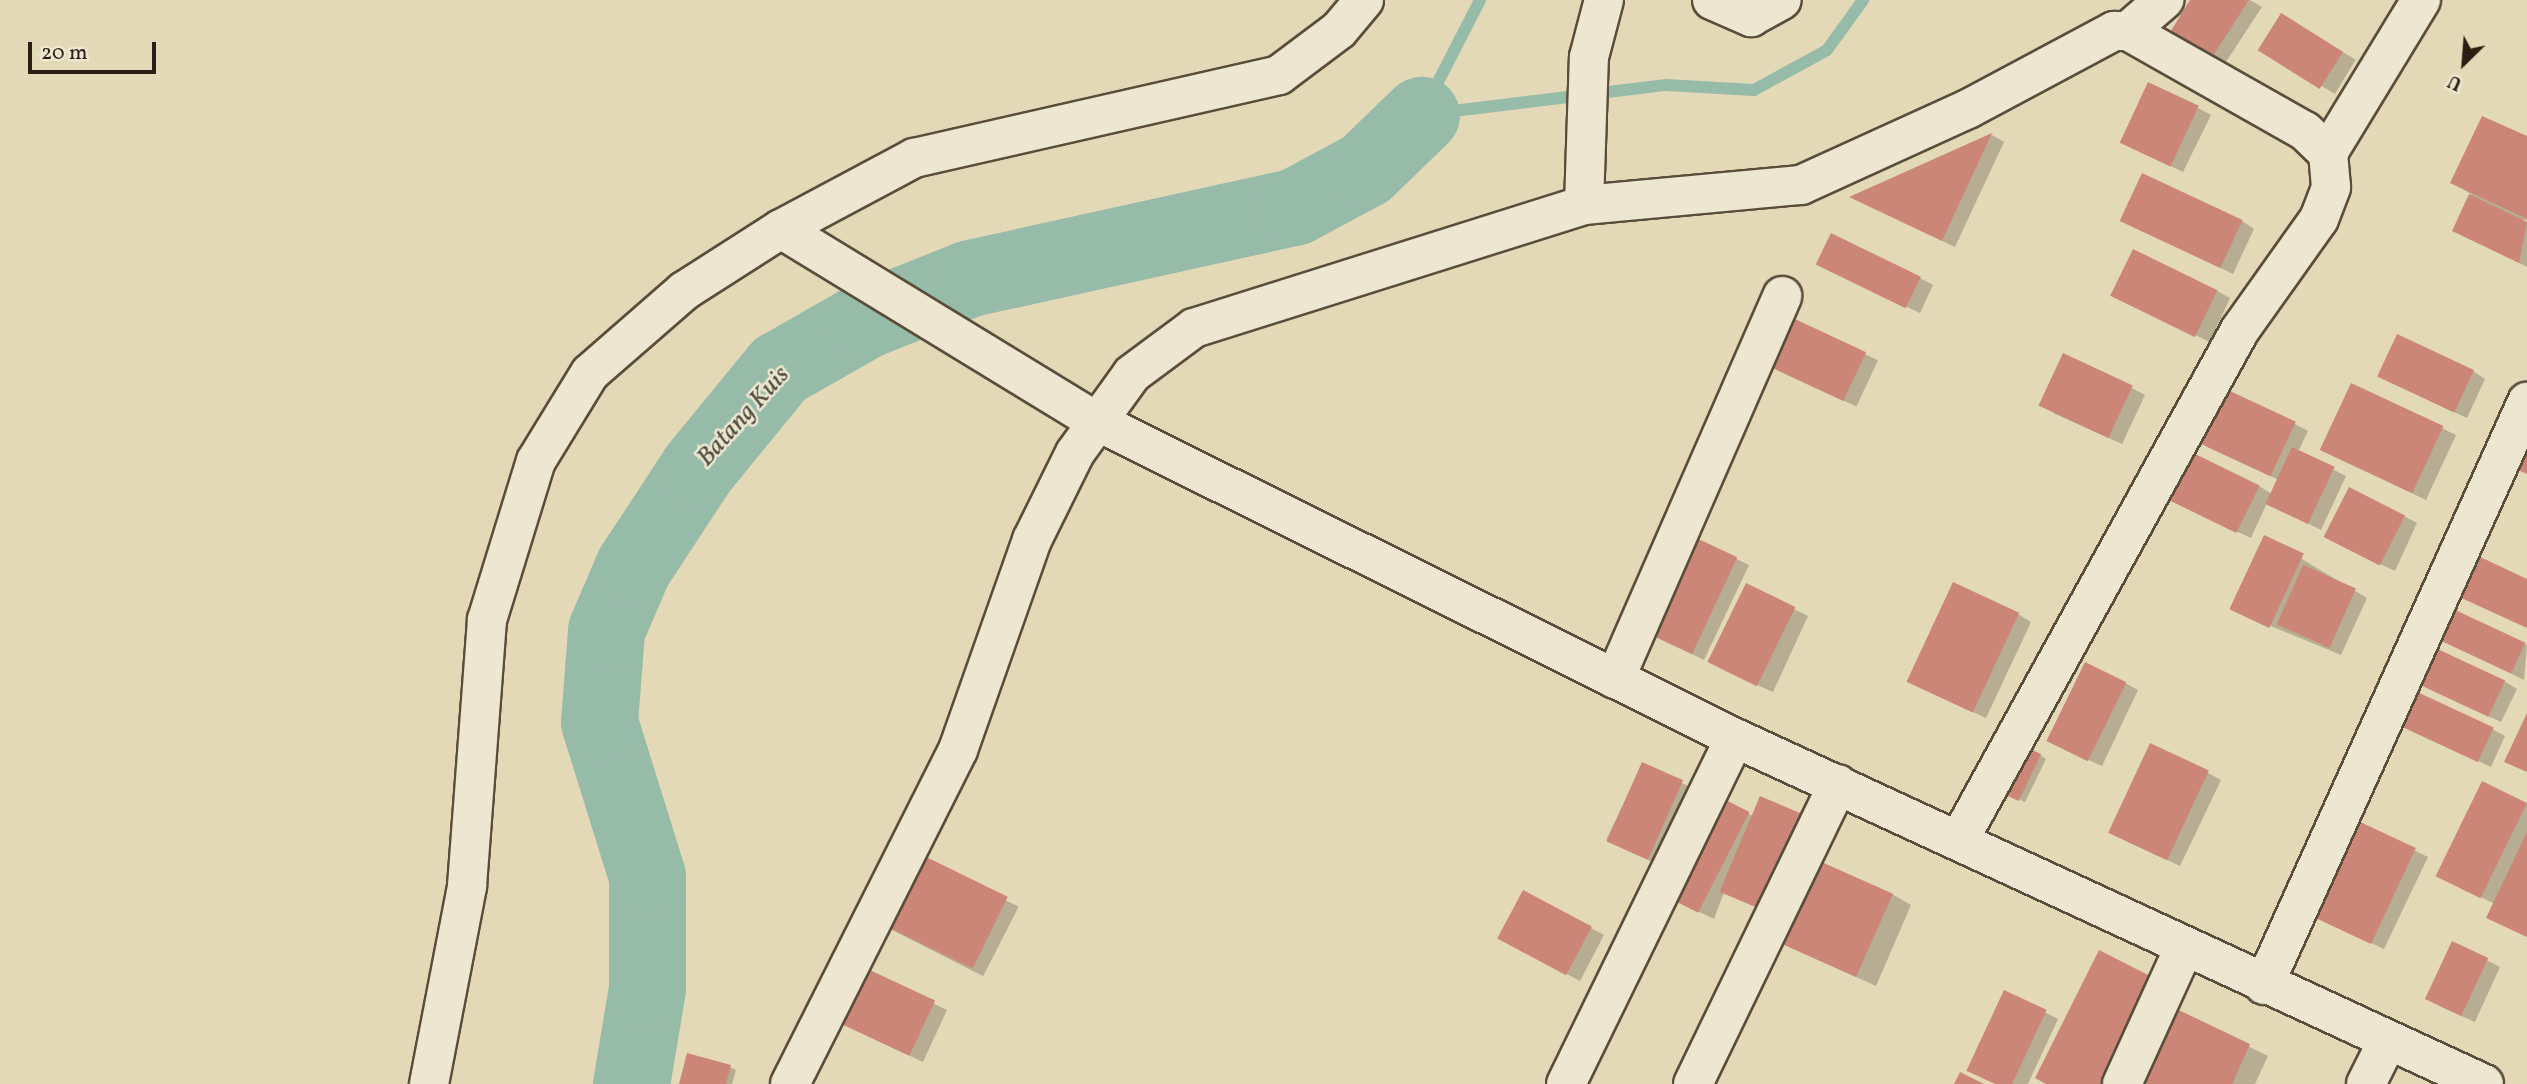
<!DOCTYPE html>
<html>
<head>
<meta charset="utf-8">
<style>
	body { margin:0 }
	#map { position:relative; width:2527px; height:1084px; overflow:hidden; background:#e4d9b7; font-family:Vollkorn,serif }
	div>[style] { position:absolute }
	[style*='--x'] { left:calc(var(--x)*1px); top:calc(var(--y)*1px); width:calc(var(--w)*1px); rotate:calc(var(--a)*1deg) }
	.shadow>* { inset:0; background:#0003; transform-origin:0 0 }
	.stream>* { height:12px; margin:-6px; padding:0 6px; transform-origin:6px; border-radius:6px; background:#97bba9 }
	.river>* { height:77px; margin:-38.5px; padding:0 38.5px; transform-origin:38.5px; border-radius:38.5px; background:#97bba9 }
	.building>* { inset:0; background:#cc8678; transform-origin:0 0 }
	.roads { filter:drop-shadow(2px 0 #5a4d3b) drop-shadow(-2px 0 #5a4d3b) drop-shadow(0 2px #5a4d3b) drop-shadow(0 -2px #5a4d3b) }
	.minor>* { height:38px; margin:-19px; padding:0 19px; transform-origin:19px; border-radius:19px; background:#ede6d0 }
	.tertiary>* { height:38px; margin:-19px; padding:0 19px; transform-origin:19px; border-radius:19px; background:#ede6d0 }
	span { translate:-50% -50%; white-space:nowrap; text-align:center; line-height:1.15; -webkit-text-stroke:5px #ede6d0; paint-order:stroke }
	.water-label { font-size:26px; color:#4c4d3f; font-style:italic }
	.north { position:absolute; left:2429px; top:28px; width:70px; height:70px; -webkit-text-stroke:5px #ede6d0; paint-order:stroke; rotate:205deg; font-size:19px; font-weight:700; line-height:28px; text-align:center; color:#2c1e12 }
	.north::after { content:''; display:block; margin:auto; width:24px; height:32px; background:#2c1e12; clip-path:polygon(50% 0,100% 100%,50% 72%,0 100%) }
	.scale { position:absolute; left:28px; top:42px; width:128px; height:32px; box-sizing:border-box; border:4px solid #2c1e12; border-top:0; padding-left:9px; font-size:21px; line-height:24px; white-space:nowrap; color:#2c1e12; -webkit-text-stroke:5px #ede6d0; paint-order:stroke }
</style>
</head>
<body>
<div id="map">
	<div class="shadow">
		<i style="clip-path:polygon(2192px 0,2250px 0,2262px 7px,2218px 74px)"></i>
		<i style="left:2281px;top:15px;width:87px;height:40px;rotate:31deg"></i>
		<i style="clip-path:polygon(2198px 108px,2211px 115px,2183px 172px,2135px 149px)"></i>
		<i style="clip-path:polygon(1992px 135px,2004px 142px,1955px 247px,1853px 198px)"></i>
		<i style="clip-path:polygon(2527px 138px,2527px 220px,2519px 220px,2527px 224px,2527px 267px,2454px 230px,2471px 194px,2452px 183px)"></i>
		<i style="clip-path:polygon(2242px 221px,2254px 229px,2233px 274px,2135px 227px)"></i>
		<i style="clip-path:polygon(1831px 271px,1920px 278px,1933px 285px,1920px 313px)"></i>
		<i style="clip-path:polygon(2217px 291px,2230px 298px,2210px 342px,2126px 303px)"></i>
		<i style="left:1781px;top:315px;width:107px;height:51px;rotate:25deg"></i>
		<i style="clip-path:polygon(2473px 371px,2485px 379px,2467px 418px,2392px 383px)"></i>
		<i style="clip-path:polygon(2352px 385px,2456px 435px,2426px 500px,2335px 456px)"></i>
		<i style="clip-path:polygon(2132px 388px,2145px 395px,2122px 444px,2053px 413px)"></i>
		<i style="clip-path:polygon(2295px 424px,2308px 431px,2298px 452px,2346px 476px,2321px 530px,2267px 503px,2251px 538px,2178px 504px,2259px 486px,2272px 494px,2279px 480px,2207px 447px)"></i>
		<i style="clip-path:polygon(2404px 516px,2417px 523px,2395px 571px,2340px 545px)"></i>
		<i style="clip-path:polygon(2265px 537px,2367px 598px,2341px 655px,2244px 615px)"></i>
		<i style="clip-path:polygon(1693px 538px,1749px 565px,1704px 660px,1662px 640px)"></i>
		<i style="clip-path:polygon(1747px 586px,1808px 616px,1773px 692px,1724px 670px)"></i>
		<i style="clip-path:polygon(2454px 611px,2527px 645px,2524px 680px,2454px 646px)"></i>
		<i style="clip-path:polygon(2018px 614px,2031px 622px,1986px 718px,1920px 688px)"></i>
		<i style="clip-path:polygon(2504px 681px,2517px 689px,2501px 722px,2427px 688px)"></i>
		<i style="clip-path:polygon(2125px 683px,2138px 690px,2102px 766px,2062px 748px)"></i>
		<i style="clip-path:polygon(2492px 729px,2505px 736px,2491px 767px,2412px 730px)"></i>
		<i style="clip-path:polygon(2040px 755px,2046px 759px,2025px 802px,2002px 791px)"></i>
		<i style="left:1643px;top:764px;width:58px;height:84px;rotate:26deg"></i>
		<i style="clip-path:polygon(2208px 773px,2221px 780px,2180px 866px,2122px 839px)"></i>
		<i style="clip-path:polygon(2483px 783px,2527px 804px,2527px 937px,2495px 904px,2439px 877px)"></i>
		<i style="clip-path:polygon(1713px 795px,1753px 816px,1714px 919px,1677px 901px)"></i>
		<i style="clip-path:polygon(2356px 822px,2428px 857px,2384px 949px,2326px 922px)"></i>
		<i style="left:917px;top:855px;width:114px;height:78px;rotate:27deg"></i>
		<i style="clip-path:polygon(1892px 894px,1911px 905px,1876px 986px,1774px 940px)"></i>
		<i style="clip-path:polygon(1591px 928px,1604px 935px,1580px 981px,1512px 945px)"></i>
		<i style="clip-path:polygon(2453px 943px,2500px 967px,2475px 1022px,2439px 1006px)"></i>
		<i style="clip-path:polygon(860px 968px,947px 1010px,923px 1062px,848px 1027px)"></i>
		<i style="clip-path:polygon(2005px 992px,2058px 1019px,2028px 1084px,1997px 1084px,1969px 1069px)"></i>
		<i style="clip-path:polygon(2164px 1005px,2268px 1056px,2255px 1084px,2048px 1084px)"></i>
		<i style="clip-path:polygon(730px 1067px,736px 1070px,732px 1084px,681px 1084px)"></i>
	</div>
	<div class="stream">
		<i style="--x:1421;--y:115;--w:247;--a:-7"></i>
		<i style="--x:1666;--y:85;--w:88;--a:3.3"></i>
		<i style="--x:1754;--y:90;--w:83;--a:-28.7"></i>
		<i style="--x:1827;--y:50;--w:62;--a:-54.2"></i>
		<i style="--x:1421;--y:115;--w:129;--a:-62.8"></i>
	</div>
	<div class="river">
		<i style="--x:631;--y:1084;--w:97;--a:-80.5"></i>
		<i style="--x:647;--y:988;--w:112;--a:-90"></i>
		<i style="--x:647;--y:876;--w:161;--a:-107.3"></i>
		<i style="--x:599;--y:722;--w:92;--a:-85.6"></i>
		<i style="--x:606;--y:630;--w:69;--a:-66.8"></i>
		<i style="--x:633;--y:567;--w:118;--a:-56.7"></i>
		<i style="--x:698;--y:468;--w:128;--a:-50.7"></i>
		<i style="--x:779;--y:369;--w:99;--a:-29.7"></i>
		<i style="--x:865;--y:320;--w:113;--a:-21.8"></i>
		<i style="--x:970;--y:278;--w:332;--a:-12.4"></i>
		<i style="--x:1294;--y:207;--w:81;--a:-28.2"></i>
		<i style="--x:1365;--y:169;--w:78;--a:-44"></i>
	</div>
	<div class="building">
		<i style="clip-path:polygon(2190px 0,2249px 0,2205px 68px,2164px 42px)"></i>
		<i style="left:2281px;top:13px;width:73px;height:44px;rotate:32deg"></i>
		<i style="left:2148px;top:82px;width:56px;height:67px;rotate:25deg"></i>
		<i style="clip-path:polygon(2482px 116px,2527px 136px,2527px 219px,2450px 183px)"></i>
		<i style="clip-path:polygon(1992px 133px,1942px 241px,1849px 197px)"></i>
		<i style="left:2142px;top:173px;width:111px;height:53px;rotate:25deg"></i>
		<i style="clip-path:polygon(2469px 194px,2527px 222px,2519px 263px,2452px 231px)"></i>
		<i style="left:1831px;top:233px;width:100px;height:35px;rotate:26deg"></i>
		<i style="left:2133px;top:249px;width:94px;height:52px;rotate:26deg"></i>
		<i style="left:1780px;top:312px;width:95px;height:54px;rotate:25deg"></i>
		<i style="left:2397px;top:334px;width:85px;height:47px;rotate:25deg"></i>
		<i style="left:2063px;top:353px;width:77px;height:58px;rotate:25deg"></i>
		<i style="left:2351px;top:383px;width:102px;height:74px;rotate:25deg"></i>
		<i style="left:2217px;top:385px;width:87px;height:60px;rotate:25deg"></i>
		<i style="left:2292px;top:447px;width:47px;height:63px;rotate:25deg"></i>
		<i style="clip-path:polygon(2527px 447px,2527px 474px,2516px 469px)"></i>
		<i style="left:2185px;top:449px;width:83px;height:53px;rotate:26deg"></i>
		<i style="left:2349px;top:487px;width:63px;height:56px;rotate:27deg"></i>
		<i style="left:2264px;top:535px;width:44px;height:82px;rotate:25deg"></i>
		<i style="left:1692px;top:536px;width:50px;height:107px;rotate:25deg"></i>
		<i style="clip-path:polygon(2476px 555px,2527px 579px,2527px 628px,2457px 596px)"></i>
		<i style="left:2303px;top:565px;width:58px;height:65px;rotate:24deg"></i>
		<i style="left:1953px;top:582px;width:73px;height:110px;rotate:25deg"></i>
		<i style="left:1746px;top:583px;width:55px;height:88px;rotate:26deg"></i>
		<i style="left:2453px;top:609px;width:80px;height:34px;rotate:25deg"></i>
		<i style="left:2429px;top:645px;width:84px;height:40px;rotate:25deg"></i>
		<i style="left:2085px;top:662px;width:46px;height:88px;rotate:26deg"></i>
		<i style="left:2413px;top:690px;width:89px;height:38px;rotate:25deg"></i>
		<i style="clip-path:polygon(2527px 713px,2527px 772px,2504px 762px)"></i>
		<i style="left:2016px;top:742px;width:28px;height:52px;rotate:26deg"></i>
		<i style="left:2150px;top:743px;width:65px;height:99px;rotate:25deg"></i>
		<i style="left:1642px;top:762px;width:45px;height:87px;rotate:24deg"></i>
		<i style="left:2482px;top:781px;width:50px;height:106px;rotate:26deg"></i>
		<i style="left:1712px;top:793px;width:42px;height:113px;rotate:27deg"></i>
		<i style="left:1760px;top:796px;width:50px;height:104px;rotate:23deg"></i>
		<i style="left:2356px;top:820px;width:66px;height:106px;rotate:25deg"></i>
		<i style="clip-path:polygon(2527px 832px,2527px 937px,2486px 918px)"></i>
		<i style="left:916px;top:852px;width:102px;height:80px;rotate:26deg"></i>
		<i style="left:1808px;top:856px;width:93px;height:91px;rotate:24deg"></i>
		<i style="left:1523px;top:890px;width:78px;height:55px;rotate:28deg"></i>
		<i style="left:2452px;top:941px;width:40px;height:64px;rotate:25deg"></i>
		<i style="clip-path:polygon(2099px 950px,2154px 978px,2100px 1084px,2046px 1084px,2035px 1078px)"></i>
		<i style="left:859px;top:965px;width:84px;height:61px;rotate:25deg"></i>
		<i style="left:2004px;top:990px;width:47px;height:89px;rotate:25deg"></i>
		<i style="clip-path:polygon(2166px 1004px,2250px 1044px,2232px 1084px,2129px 1084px)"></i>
		<i style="clip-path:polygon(687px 1053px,731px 1065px,726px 1084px,679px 1084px)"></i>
		<i style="clip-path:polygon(1960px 1072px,1984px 1084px,1954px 1084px)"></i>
	</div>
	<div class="roads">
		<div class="minor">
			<i style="--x:1712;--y:0;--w:43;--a:23.6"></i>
			<i style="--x:1751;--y:17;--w:35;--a:-29"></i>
			<i style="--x:2128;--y:31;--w:48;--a:-40.7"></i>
			<i style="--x:1584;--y:205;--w:148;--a:-88.1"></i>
			<i style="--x:1589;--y:57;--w:59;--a:-75.3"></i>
			<i style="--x:781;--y:229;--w:151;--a:-28.1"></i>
			<i style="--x:914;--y:158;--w:374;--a:-12.8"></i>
			<i style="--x:1279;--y:75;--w:75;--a:-36.9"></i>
			<i style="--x:1339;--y:30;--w:39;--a:-50"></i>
			<i style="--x:1615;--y:679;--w:418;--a:-66.4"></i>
			<i style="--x:1959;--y:840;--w:582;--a:-61.15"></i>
			<i style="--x:2240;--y:330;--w:136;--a:-54.6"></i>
			<i style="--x:2319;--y:219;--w:34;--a:-69"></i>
			<i style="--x:2331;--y:187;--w:34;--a:-95"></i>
			<i style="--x:2328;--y:153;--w:179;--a:-58.7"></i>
			<i style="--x:2264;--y:985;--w:640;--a:-65.72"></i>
			<i style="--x:790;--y:1084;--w:374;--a:-63.3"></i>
			<i style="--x:958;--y:750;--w:223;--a:-70.6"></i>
			<i style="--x:1032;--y:540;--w:97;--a:-63.7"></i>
			<i style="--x:1075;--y:453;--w:97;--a:-54.2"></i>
			<i style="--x:1132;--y:374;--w:77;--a:-36.6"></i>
			<i style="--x:1194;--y:328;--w:409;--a:-17.5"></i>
			<i style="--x:1584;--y:205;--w:218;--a:-5.3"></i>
			<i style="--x:1801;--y:185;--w:183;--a:-24.5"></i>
			<i style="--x:1968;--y:109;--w:166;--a:-28.1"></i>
			<i style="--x:2114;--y:31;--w:14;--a:0"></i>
			<i style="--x:2128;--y:31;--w:203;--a:29.5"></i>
			<i style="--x:2305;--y:131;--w:32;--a:44"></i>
			<i style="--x:1566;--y:1084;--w:385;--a:-64"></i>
			<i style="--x:1693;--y:1084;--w:333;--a:-64.2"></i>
			<i style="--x:2122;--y:1084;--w:149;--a:-65.5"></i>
			<i style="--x:2366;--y:1084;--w:45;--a:-63.4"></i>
		</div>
		<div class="tertiary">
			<i style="--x:429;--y:1084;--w:202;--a:-79.1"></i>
			<i style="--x:467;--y:886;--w:267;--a:-85.7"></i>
			<i style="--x:487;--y:620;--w:166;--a:-72.9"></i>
			<i style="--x:536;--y:461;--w:103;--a:-58.5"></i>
			<i style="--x:590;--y:373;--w:125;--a:-41.1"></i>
			<i style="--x:684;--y:291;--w:115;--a:-32.6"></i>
			<i style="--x:781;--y:229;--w:367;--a:31.4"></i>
			<i style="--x:1094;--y:420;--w:716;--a:26.39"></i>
			<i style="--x:1735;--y:738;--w:825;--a:24.79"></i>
		</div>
	</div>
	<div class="water-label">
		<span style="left:744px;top:417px;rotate:-48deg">Batang Kuis</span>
	</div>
	<div class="north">U</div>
	<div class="scale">20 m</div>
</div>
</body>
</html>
